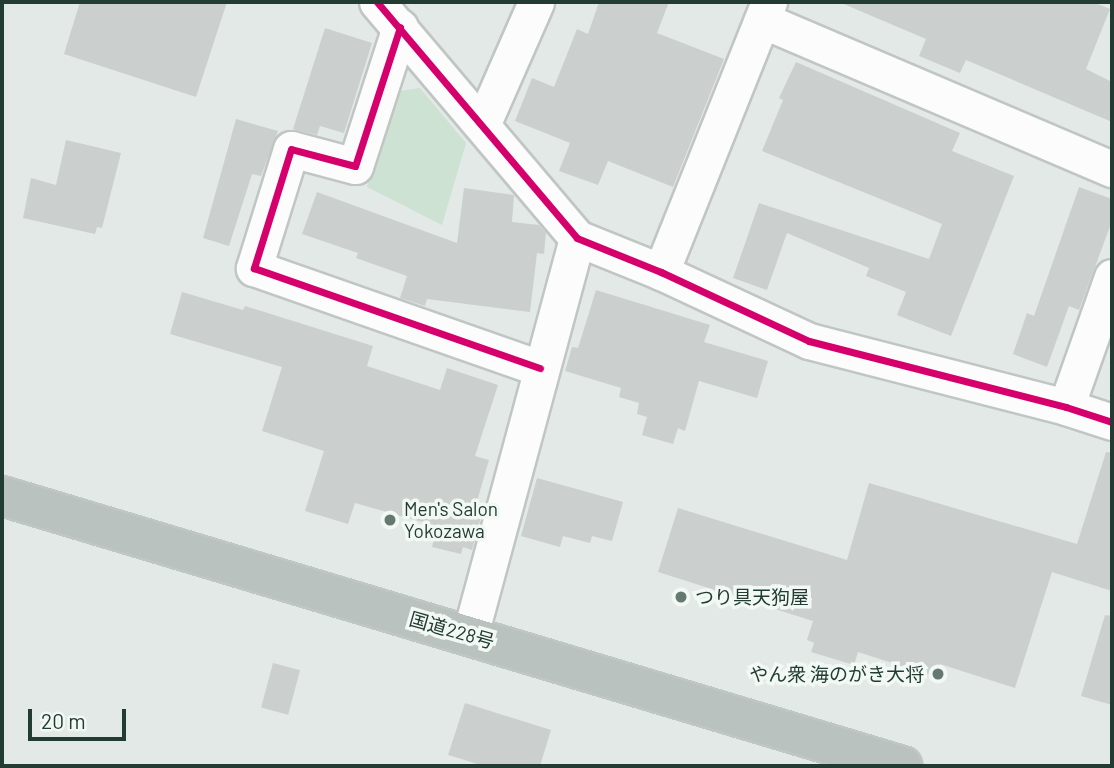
<!DOCTYPE html>
<html>
<head>
<meta charset="utf-8">
<style>
	body { margin:0 }
	#map { position:relative; width:1114px; height:768px; overflow:hidden; background:#e3e9e6; font-family:Barlow,"Noto Sans JP",sans-serif }
	div>[style] { position:absolute }
	[style*='--x'] { left:calc(var(--x)*1px); top:calc(var(--y)*1px); width:calc(var(--w)*1px); rotate:calc(var(--a)*1deg) }
	.green>* { inset:0; background:#cde2d2 }
	.building>* { inset:0; background:#cbd0ce; transform-origin:0 0 }
	.roads { filter:drop-shadow(2px 0 #c0c6c3) drop-shadow(-2px 0 #c0c6c3) drop-shadow(0 2px #c0c6c3) drop-shadow(0 -2px #c0c6c3) }
	.minor>* { height:35px; margin:-17.5px; padding:0 17.5px; transform-origin:17.5px; border-radius:17.5px; background:#fbfcfb }
	.highway>* { height:38px; margin:-19px; padding:0 19px; transform-origin:19px; border-radius:19px; background:#bac2c0 }
	.cycleway>* { height:7px; margin:-3.5px; padding:0 3.5px; transform-origin:3.5px; border-radius:3.5px; background:#d6006c }
	.dots>* { width:19px; height:19px; translate:-50% -50%; box-sizing:border-box; border:4px solid #f2f8f4; border-radius:50% }
	span { translate:-50% -50%; white-space:nowrap; text-align:center; line-height:1.15; -webkit-text-stroke:7px #f2f8f4; paint-order:stroke }
	.poi-label { font-size:19px; color:#223b33 }
	.left { translate:0 -50%; text-align:left }
	.right { translate:-100% -50%; text-align:right }
	.street-label { font-size:19px; color:#223b33 }
	.frame { position:absolute; inset:0; border:4px solid #223b33; pointer-events:none }
	.scale { position:absolute; left:28px; top:709px; width:98px; height:32px; box-sizing:border-box; border:4px solid #223b33; border-top:0; padding-left:9px; font-size:21px; line-height:24px; white-space:nowrap; color:#223b33; -webkit-text-stroke:5px #f2f8f4; paint-order:stroke }
</style>
</head>
<body>
<div id="map">
	<div class="green">
		<i style="clip-path:polygon(420px 88px,466px 143px,442px 225px,367px 187px,392px 92px)"></i>
	</div>
	<div class="building">
		<i style="clip-path:polygon(80px 2px,227px 2px,196px 97px,64px 54px)"></i>
		<i style="clip-path:polygon(599px 2px,669px 2px,657px 33px,724px 59px,673px 187px,608px 161px,598px 185px,559px 171px,570px 143px,515px 121px,532px 78px,554px 87px,577px 29px,588px 34px)"></i>
		<i style="clip-path:polygon(839px 2px,1093px 2px,1110px 9px,1086px 69px,1112px 82px,1112px 122px,966px 60px,960px 73px,919px 56px,926px 39px)"></i>
		<i style="clip-path:polygon(325px 28px,372px 43px,344px 133px,320px 126px,317px 135px,293px 129px)"></i>
		<i style="clip-path:polygon(796px 62px,960px 133px,952px 151px,1014px 176px,951px 336px,897px 315px,906px 292px,866px 276px,869px 268px,787px 233px,767px 290px,733px 278px,759px 203px,929px 259px,942px 224px,762px 151px,783px 100px,779px 98px)"></i>
		<i style="clip-path:polygon(236px 119px,278px 131px,261px 176px,252px 174px,229px 246px,203px 238px)"></i>
		<i style="clip-path:polygon(66px 140px,121px 153px,102px 228px,97px 227px,95px 234px,23px 218px,31px 178px,56px 185px)"></i>
		<i style="clip-path:polygon(1079px 187px,1112px 199px,1112px 221px,1079px 310px,1069px 306px,1047px 367px,1013px 354px,1027px 313px,1034px 316px)"></i>
		<i style="clip-path:polygon(464px 188px,514px 195px,512px 222px,539px 225px,546px 233px,544px 254px,537px 253px,530px 312px,427px 299px,425px 306px,400px 298px,407px 276px,356px 258px,358px 253px,302px 234px,317px 192px,457px 243px)"></i>
		<i style="clip-path:polygon(596px 290px,710px 325px,704px 342px,768px 361px,757px 398px,699px 381px,685px 431px,678px 428px,673px 444px,642px 435px,647px 417px,637px 414px,639px 403px,619px 397px,621px 388px,565px 371px,572px 347px,578px 348px)"></i>
		<i style="clip-path:polygon(182px 292px,243px 310px,245px 306px,373px 346px,367px 366px,440px 390px,447px 368px,498px 385px,475px 456px,489px 460px,473px 515px,481px 517px,472px 550px,463px 547px,461px 554px,432px 547px,434px 539px,425px 536px,429px 524px,355px 503px,348px 524px,305px 511px,324px 451px,262px 431px,282px 367px,170px 334px)"></i>
		<i style="clip-path:polygon(1106px 452px,1112px 453px,1112px 591px,1052px 572px,1015px 688px,940px 664px,936px 677px,858px 652px,854px 665px,811px 652px,814px 643px,807px 640px,813px 621px,658px 572px,678px 508px,847px 560px,869px 483px,1077px 544px)"></i>
		<i style="clip-path:polygon(537px 478px,623px 502px,612px 541px,592px 536px,590px 543px,563px 536px,560px 547px,521px 536px)"></i>
		<i style="clip-path:polygon(1105px 615px,1112px 616px,1112px 705px,1081px 696px)"></i>
		<i style="left:273px;top:663px;width:28px;height:46px;rotate:15deg"></i>
		<i style="clip-path:polygon(465px 703px,551px 730px,540px 766px,484px 766px,448px 755px)"></i>
	</div>
	<div class="roads">
		<div class="minor">
			<i style="--x:377;--y:2;--w:309;--a:49.7"></i>
			<i style="--x:577;--y:238;--w:91;--a:22"></i>
			<i style="--x:661;--y:272;--w:163;--a:25"></i>
			<i style="--x:809;--y:341;--w:265;--a:14.4"></i>
			<i style="--x:1066;--y:407;--w:48;--a:18.1"></i>
			<i style="--x:762;--y:20;--w:380;--a:23.1"></i>
			<i style="--x:400;--y:27;--w:146;--a:107.9"></i>
			<i style="--x:355;--y:166;--w:66;--a:-165.1"></i>
			<i style="--x:291;--y:149;--w:125;--a:107.3"></i>
			<i style="--x:254;--y:268;--w:303;--a:19.3"></i>
			<i style="--x:483;--y:123;--w:132;--a:-66.3"></i>
			<i style="--x:661;--y:272;--w:291;--a:-68.2"></i>
			<i style="--x:1066;--y:407;--w:138;--a:-70.5"></i>
			<i style="--x:470;--y:635;--w:411;--a:-74.9"></i>
		</div>
		<div class="highway">
			<i style="--x:2;--y:496;--w:940;--a:16.7"></i>
		</div>
	</div>
	<div class="cycleway">
		<i style="--x:377;--y:2;--w:309;--a:49.7"></i>
		<i style="--x:577;--y:238;--w:91;--a:22"></i>
		<i style="--x:661;--y:272;--w:163;--a:25"></i>
		<i style="--x:809;--y:341;--w:265;--a:14.4"></i>
		<i style="--x:1066;--y:407;--w:48;--a:18.1"></i>
		<i style="--x:400;--y:27;--w:146;--a:107.9"></i>
		<i style="--x:355;--y:166;--w:66;--a:-165.1"></i>
		<i style="--x:291;--y:149;--w:125;--a:107.3"></i>
		<i style="--x:254;--y:268;--w:303;--a:19.3"></i>
	</div>
	<div class="dots">
		<i style="left:390px;top:520px;background:#667872"></i>
		<i style="left:681px;top:597px;background:#667872"></i>
		<i style="left:938px;top:674px;background:#667872"></i>
	</div>
	<div class="poi-label">
		<span class="left" style="left:404px;top:520px">Men's Salon<br>Yokozawa</span>
		<span class="left" style="left:695px;top:597px">つり具天狗屋</span>
		<span class="right" style="left:924px;top:674px">やん衆 海のがき大将</span>
	</div>
	<div class="street-label">
		<span style="left:452px;top:630px;rotate:16deg">国道228号</span>
	</div>
	<div class="frame"></div>
	<div class="scale">20 m</div>
</div>
</body>
</html>
